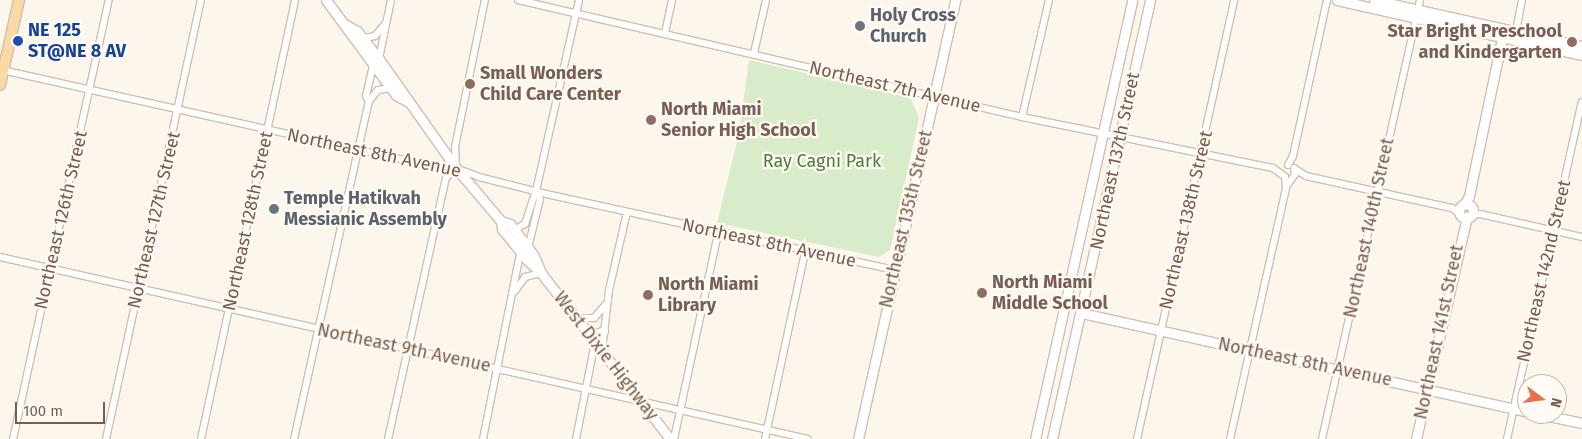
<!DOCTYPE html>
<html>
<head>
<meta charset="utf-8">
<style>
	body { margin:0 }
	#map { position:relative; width:1582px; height:439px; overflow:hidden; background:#fdf6ec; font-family:"Fira Sans",sans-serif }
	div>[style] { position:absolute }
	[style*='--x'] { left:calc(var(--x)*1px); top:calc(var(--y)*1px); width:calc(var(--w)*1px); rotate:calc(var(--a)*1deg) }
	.green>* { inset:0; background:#d8ecc9 }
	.roads { filter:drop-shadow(1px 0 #d1beb0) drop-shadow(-1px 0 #d1beb0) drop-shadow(0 1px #d1beb0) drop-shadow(0 -1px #d1beb0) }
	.street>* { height:6px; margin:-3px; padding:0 3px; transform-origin:3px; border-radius:3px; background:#fff }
	.secondary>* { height:9px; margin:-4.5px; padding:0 4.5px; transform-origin:4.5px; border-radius:4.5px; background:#fff }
	.secondary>.ring { margin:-4.5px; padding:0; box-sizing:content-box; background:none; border:9px solid #fff; border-radius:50% }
	.primary>* { height:10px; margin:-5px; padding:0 5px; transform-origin:5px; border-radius:5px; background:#fbd9a5 }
	.dots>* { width:14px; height:14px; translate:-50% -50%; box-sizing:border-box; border:2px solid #fffaf3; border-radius:50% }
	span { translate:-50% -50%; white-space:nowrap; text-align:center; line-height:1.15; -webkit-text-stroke:4.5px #fffaf3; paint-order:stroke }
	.worship-label { font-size:18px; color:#5b616d; font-weight:700 }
	.left { translate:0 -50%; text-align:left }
	.transit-label { font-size:18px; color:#164399; font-weight:700 }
	.education-label { font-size:18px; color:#785e54; font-weight:700 }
	.right { translate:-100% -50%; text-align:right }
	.street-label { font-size:18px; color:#7a5c4d }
	.park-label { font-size:18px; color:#537a41 }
	.north { position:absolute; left:1517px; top:374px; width:50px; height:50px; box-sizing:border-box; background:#fffaf3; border:1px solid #cabbb1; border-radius:50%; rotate:105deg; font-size:14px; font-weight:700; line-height:20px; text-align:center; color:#7a5c4d }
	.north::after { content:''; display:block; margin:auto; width:18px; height:22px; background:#e76f51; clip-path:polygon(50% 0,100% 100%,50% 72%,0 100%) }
	.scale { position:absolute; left:15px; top:402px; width:90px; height:22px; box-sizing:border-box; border:2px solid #7a5c4d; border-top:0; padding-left:6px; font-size:15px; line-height:18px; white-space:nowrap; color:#7a5c4d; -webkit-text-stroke:4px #fffaf3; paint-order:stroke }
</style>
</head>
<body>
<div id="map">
	<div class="green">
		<i style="clip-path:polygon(749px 60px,911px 98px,919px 118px,890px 250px,879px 257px,717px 223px,739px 133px)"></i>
	</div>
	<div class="roads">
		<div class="street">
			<i style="--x:518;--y:0;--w:517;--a:13.07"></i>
			<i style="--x:1022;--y:117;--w:256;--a:11.5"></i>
			<i style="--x:1273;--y:168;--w:14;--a:36"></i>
			<i style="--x:1418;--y:10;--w:10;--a:-79"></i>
			<i style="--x:1516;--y:31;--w:32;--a:-79"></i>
			<i style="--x:665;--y:33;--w:34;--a:-78"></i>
			<i style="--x:363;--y:38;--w:12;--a:-9"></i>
			<i style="--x:375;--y:36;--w:16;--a:-50"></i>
			<i style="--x:754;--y:53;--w:54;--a:-77.2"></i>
			<i style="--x:379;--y:59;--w:60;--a:-78.5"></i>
			<i style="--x:2;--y:70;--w:445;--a:12.6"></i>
			<i style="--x:436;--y:167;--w:20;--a:3"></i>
			<i style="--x:456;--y:168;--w:25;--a:21"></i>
			<i style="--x:479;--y:177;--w:69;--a:14.2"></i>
			<i style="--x:546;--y:194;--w:357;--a:12.3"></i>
			<i style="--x:369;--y:101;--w:14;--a:-51"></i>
			<i style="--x:378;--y:90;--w:13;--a:-9"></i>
			<i style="--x:1022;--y:117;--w:120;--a:-77"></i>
			<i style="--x:456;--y:165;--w:18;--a:-93"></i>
			<i style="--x:455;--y:147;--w:150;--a:-78.5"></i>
			<i style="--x:1288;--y:165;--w:10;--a:-61"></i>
			<i style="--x:1293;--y:156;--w:160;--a:-77.7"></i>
			<i style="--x:1295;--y:169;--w:13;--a:32"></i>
			<i style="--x:1306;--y:176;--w:149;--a:12.4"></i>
			<i style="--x:1452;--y:208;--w:9;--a:36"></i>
			<i style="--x:1286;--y:187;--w:16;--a:-55"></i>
			<i style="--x:1295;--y:174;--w:6;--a:-99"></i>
			<i style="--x:1471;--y:215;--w:9;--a:-6"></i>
			<i style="--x:1480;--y:214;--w:105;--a:12.7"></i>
			<i style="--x:514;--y:230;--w:13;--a:-29"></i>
			<i style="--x:525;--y:224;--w:35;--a:-72"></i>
			<i style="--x:536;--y:191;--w:196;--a:-77.3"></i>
			<i style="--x:528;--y:248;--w:50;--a:-76.2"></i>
			<i style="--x:540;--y:199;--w:9;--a:-117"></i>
			<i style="--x:0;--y:257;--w:828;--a:12.69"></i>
			<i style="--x:515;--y:291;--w:17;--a:-54"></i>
			<i style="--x:525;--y:277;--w:16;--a:-14"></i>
			<i style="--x:577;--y:318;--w:17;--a:0"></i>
			<i style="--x:594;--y:318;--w:18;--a:-49"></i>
			<i style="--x:602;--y:350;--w:60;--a:-83.3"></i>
			<i style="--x:609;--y:290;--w:80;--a:-77"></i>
			<i style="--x:13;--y:439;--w:449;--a:-77.7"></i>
			<i style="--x:106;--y:439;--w:449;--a:-77.8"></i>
			<i style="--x:201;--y:439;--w:449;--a:-77.9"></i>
			<i style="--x:294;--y:439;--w:346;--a:-77.5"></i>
			<i style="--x:369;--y:101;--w:6;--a:-121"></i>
			<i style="--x:366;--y:96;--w:32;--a:-77"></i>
			<i style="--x:388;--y:439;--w:267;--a:-77.5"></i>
			<i style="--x:446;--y:178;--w:14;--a:-45"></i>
			<i style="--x:483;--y:439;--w:190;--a:-78.7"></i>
			<i style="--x:576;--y:439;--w:99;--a:-78.9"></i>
			<i style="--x:674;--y:439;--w:211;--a:-77.9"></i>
			<i style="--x:765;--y:439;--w:191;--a:-77.9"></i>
			<i style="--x:1137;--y:439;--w:450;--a:-77.5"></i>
			<i style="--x:1230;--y:439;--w:257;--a:-77.4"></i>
			<i style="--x:1286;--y:188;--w:11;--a:-95"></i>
			<i style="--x:1322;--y:439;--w:431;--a:-77.4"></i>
			<i style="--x:1507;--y:439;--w:345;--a:-77.5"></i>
		</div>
		<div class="secondary">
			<i style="--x:326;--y:0;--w:118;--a:53.6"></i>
			<i style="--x:396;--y:95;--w:13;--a:29"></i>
			<i style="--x:1337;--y:0;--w:251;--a:12.7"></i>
			<i style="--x:1374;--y:0;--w:213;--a:12.5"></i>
			<i style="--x:346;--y:25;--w:13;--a:29"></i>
			<i style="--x:357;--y:31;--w:36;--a:52"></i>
			<i style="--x:379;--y:59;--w:133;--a:54.8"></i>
			<i style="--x:456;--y:168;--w:70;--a:49.7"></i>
			<i style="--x:501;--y:221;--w:8;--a:83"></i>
			<i style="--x:502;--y:229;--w:38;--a:51"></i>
			<i style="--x:526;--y:259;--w:21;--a:43"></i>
			<i style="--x:541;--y:273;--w:210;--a:52.1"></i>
			<i class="ring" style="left:1459px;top:204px;width:5px;height:5px"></i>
			<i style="--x:1464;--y:205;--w:10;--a:-61"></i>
			<i style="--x:1469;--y:196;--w:161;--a:-78.2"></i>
			<i style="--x:501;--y:221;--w:9;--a:18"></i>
			<i style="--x:510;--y:224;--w:40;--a:53"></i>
			<i style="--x:534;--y:256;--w:15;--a:67"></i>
			<i style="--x:1082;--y:313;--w:456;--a:12.5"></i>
			<i style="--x:587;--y:331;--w:11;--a:15"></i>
			<i style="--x:598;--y:334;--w:6;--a:-31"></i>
			<i style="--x:1539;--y:414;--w:44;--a:11.8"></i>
			<i style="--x:858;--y:439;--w:450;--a:-77.5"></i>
			<i style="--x:1035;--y:439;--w:450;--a:-77.5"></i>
			<i style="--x:1052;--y:439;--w:450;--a:-77.4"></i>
			<i style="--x:1416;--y:439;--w:228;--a:-77.1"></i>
		</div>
		<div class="primary">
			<i style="--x:0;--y:85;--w:87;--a:-77.4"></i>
		</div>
	</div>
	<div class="dots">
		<i style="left:860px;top:26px;background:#6b7280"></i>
		<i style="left:18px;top:41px;background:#1a4fb4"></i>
		<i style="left:1572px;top:42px;background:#8d6e63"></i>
		<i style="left:470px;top:84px;background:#8d6e63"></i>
		<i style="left:651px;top:120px;background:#8d6e63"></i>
		<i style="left:274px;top:209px;background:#6b7280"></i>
		<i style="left:982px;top:293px;background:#8d6e63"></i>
		<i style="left:648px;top:295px;background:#8d6e63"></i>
	</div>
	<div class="worship-label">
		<span class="left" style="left:870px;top:26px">Holy Cross<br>Church</span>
		<span class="left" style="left:284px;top:209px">Temple Hatikvah<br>Messianic Assembly</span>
	</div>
	<div class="transit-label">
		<span class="left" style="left:28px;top:41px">NE 125<br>ST@NE 8 AV</span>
	</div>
	<div class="education-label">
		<span class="right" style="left:1562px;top:42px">Star Bright Preschool<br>and Kindergarten</span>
		<span class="left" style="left:480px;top:84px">Small Wonders<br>Child Care Center</span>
		<span class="left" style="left:661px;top:120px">North Miami<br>Senior High School</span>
		<span class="left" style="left:992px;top:293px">North Miami<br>Middle School</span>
		<span class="left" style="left:658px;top:295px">North Miami<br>Library</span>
	</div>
	<div class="street-label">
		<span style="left:895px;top:87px;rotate:13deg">Northeast 7th Avenue</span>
		<span style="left:374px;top:153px;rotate:12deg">Northeast 8th Avenue</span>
		<span style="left:1115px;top:161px;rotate:-78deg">Northeast 137th Street</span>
		<span style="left:906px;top:219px;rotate:-77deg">Northeast 135th Street</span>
		<span style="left:61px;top:220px;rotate:-77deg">Northeast 126th Street</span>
		<span style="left:154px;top:220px;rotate:-77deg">Northeast 127th Street</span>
		<span style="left:1186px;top:220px;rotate:-77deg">Northeast 138th Street</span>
		<span style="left:248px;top:221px;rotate:-78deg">Northeast 128th Street</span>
		<span style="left:1369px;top:228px;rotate:-78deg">Northeast 140th Street</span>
		<span style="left:769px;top:243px;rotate:12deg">Northeast 8th Avenue</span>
		<span style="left:1544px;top:271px;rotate:-77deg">Northeast 142nd Street</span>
		<span style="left:1439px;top:332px;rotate:-78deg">Northeast 141st Street</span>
		<span style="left:404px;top:348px;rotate:12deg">Northeast 9th Avenue</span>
		<span style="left:606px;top:356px;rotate:52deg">West Dixie Highway</span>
		<span style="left:1305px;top:362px;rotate:12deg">Northeast 8th Avenue</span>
	</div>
	<div class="park-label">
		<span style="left:822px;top:161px">Ray Cagni Park</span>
	</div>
	<div class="north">N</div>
	<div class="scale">100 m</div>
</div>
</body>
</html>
